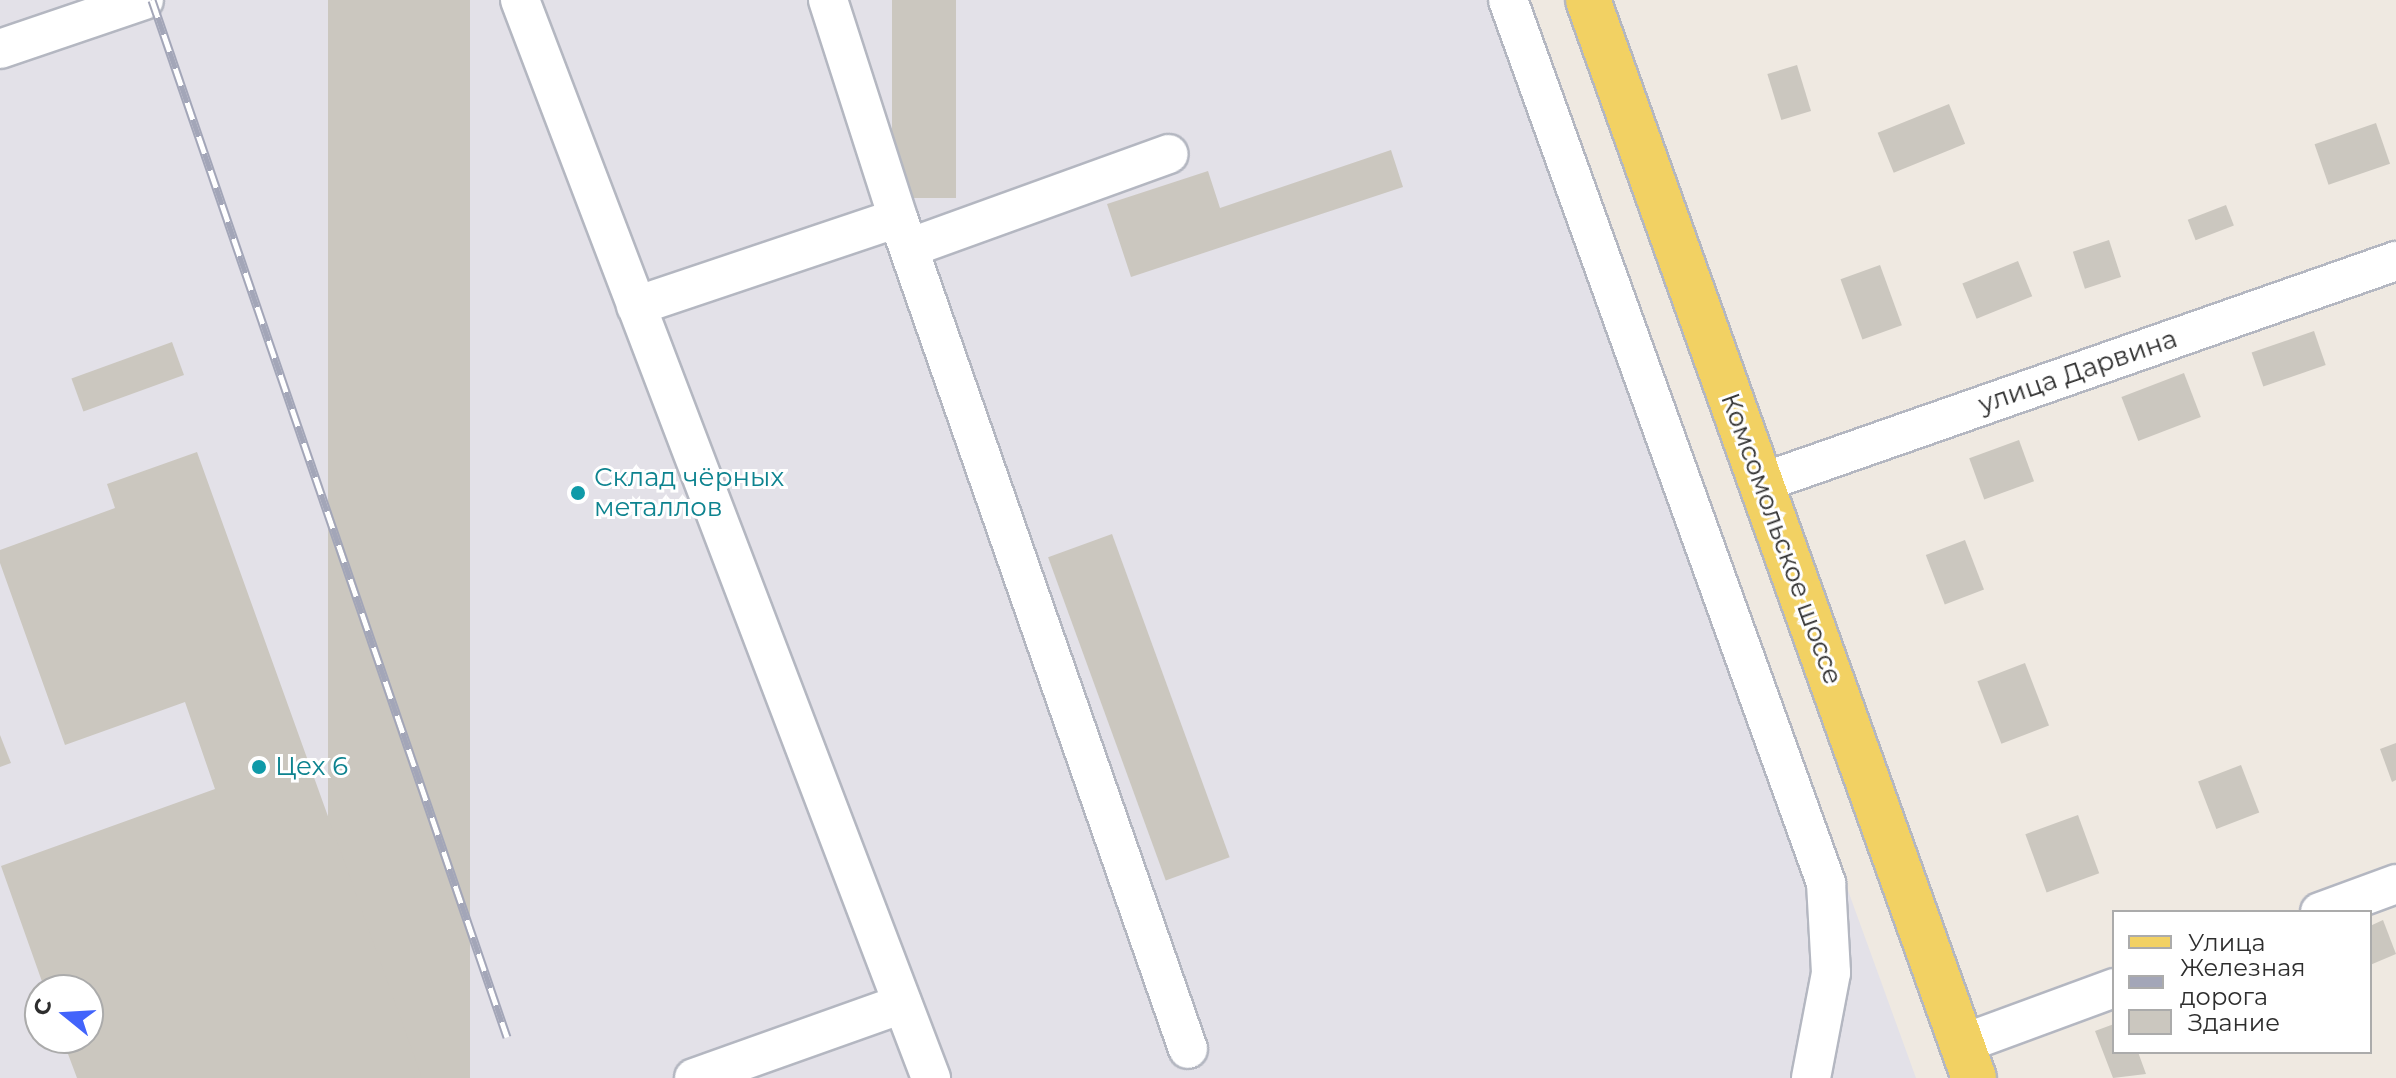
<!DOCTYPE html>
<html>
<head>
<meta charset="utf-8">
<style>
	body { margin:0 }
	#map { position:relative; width:2396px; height:1078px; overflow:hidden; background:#efe9e1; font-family:Montserrat,sans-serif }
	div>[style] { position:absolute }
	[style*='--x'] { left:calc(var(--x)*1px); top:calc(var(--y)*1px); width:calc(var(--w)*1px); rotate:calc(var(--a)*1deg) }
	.industrial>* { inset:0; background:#e3e1e8 }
	.building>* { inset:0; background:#cbc7bf; transform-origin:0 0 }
	.roads { filter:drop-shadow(2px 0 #b4b7c1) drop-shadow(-2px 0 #b4b7c1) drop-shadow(0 2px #b4b7c1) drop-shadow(0 -2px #b4b7c1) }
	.minor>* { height:38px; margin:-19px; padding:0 19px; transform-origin:19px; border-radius:19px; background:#fff }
	.major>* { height:44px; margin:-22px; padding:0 22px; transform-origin:22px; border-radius:22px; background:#f2d163 }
	.rail>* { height:9px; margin-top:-4.5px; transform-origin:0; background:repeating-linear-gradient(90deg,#fff 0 18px,#a3a6b8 0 36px); box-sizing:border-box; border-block:2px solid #a3a6b8 }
	.dots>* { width:22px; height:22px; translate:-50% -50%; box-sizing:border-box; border:4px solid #fff; border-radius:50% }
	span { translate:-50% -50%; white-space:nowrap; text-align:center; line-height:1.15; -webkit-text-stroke:6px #fff; paint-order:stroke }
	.street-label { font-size:26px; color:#2e2e2e }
	.culture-label { font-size:26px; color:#0d838f }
	.left { translate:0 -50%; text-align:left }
	.legend { position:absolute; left:2112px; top:910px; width:260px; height:144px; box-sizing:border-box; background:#fff; border:2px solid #ababab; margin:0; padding:10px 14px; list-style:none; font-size:24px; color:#2e2e2e }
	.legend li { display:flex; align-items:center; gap:16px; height:40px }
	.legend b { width:40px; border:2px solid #ababab }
	.north { position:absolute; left:24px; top:974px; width:80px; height:80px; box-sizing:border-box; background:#fff; border:2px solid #ababab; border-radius:50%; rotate:288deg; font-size:22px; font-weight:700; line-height:32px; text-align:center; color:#2e2e2e }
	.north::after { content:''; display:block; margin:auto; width:28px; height:36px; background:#4264fb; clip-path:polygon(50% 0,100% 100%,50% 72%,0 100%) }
</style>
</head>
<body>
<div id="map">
	<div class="industrial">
		<i style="clip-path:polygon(evenodd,0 0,1525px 0,1916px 1078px,0 1078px,0 0,40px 990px,88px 990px,88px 1038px,40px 1038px,40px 990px)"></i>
	</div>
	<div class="building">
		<i style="left:328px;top:0;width:142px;height:1098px"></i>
		<i style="left:892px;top:0;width:64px;height:198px"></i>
		<i style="left:1797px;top:65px;width:48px;height:31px;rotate:73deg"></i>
		<i style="left:1949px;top:104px;width:43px;height:77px;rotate:68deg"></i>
		<i style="left:2376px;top:123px;width:43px;height:65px;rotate:71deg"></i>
		<i style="clip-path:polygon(1391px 150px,1403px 187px,1131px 277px,1107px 204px,1208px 171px,1220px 208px)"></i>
		<i style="left:2226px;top:205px;width:22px;height:41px;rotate:69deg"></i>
		<i style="left:2109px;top:240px;width:39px;height:38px;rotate:72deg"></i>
		<i style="left:2018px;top:261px;width:38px;height:60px;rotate:68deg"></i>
		<i style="left:1880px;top:265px;width:64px;height:42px;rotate:70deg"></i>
		<i style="left:2314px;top:331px;width:36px;height:66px;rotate:71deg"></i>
		<i style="left:172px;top:342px;width:35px;height:107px;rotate:70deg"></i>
		<i style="left:2184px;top:373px;width:47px;height:67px;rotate:69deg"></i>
		<i style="left:2019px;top:440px;width:44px;height:53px;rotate:70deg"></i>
		<i style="clip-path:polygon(197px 452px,421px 1075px,413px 1078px,77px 1078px,62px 1038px,88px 1038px,88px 990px,45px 990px,1px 866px,215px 789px,185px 702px,65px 745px,0 563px,0 550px,115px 508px,107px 484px)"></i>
		<i style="left:1112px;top:534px;width:344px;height:68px;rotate:70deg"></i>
		<i style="left:1965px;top:540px;width:53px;height:42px;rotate:69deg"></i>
		<i style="left:2025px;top:663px;width:67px;height:51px;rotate:69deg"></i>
		<i style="clip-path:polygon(0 735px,11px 763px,0 767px)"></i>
		<i style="clip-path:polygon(2396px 743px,2396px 780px,2392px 782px,2380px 749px)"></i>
		<i style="left:2241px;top:765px;width:51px;height:46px;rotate:69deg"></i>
		<i style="left:2078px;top:815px;width:62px;height:56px;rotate:70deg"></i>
		<i style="clip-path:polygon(2383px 920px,2396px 954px,2370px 965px,2370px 926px)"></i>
		<i style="clip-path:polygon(2114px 1024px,2114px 1052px,2138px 1052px,2146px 1074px,2113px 1078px,2095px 1031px)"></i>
	</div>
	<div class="roads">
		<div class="minor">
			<i style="--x:520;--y:0;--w:1154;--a:69.13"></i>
			<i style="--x:828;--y:0;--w:229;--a:72.2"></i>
			<i style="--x:1508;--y:0;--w:939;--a:70.19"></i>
			<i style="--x:1826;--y:883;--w:90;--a:86.8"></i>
			<i style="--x:1831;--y:973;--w:107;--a:100.8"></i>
			<i style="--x:0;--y:49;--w:152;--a:-18.8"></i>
			<i style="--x:909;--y:248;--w:276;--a:-19.9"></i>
			<i style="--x:636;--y:306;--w:276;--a:-18.6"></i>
			<i style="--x:898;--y:218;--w:880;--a:70.76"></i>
			<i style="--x:1761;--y:483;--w:673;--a:-19.27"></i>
			<i style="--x:2320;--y:912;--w:81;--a:-20.2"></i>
			<i style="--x:1962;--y:1044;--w:162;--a:-20.2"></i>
			<i style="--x:694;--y:1078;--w:221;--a:-19.6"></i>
		</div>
		<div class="major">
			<i style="--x:1588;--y:0;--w:1145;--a:70.3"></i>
		</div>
	</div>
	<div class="rail">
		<i style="--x:152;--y:0;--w:1096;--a:71.1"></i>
	</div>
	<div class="dots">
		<i style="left:578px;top:493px;background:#0f9aa8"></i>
		<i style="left:259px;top:767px;background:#0f9aa8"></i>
	</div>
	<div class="street-label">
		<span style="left:2078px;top:372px;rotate:-19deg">улица Дарвина</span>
		<span style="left:1781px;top:539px;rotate:70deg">Комсомольское шоссе</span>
	</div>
	<div class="culture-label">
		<span class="left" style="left:594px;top:493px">Склад чёрных<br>металлов</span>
		<span class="left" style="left:275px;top:767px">Цех 6</span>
	</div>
	<ul class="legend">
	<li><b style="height:10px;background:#f2d163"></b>Улица</li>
	<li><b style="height:10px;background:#a3a6b8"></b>Железная дорога</li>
	<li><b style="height:22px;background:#cbc7bf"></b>Здание</li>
	</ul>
	<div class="north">С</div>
</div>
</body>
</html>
